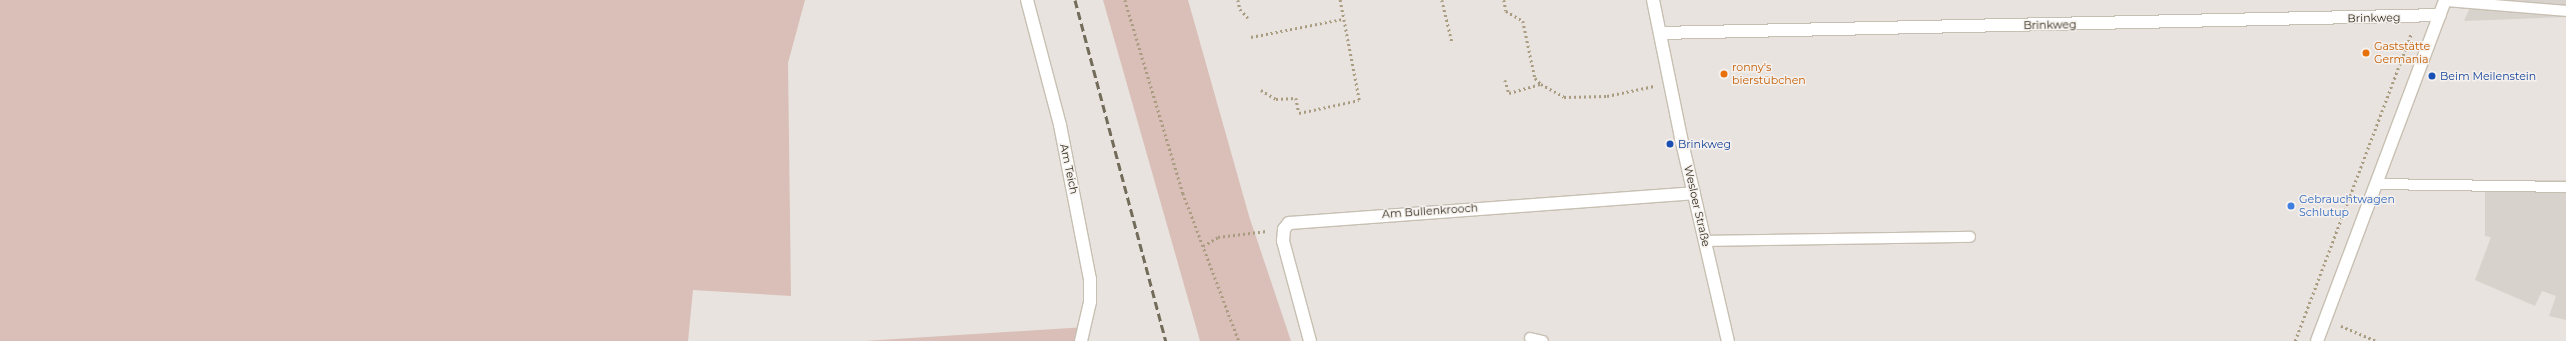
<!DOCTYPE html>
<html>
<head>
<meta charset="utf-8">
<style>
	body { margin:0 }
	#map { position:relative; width:2566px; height:341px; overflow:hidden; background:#e8e3de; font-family:Montserrat,sans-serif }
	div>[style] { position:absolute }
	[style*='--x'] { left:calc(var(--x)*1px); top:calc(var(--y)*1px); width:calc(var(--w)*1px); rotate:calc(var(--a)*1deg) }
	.built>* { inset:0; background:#d8d2cc }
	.green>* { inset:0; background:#d9bfb7 }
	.path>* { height:2.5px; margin-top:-1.25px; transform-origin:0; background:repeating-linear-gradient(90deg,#aa9c80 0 2px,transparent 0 5px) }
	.roads { filter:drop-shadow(1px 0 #c7bfb2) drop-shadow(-1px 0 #c7bfb2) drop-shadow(0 1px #c7bfb2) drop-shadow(0 -1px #c7bfb2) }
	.lane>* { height:10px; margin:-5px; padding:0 5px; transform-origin:5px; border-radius:5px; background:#fff }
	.street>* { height:12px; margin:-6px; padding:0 6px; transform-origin:6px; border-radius:6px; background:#fff }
	.secondary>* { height:12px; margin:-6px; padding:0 6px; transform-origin:6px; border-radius:6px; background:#fff }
	.rail>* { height:3px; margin-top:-1.5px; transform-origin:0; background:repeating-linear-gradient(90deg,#736c5a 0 8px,transparent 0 12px) }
	.dots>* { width:11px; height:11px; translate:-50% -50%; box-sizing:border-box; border:2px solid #f5f1ee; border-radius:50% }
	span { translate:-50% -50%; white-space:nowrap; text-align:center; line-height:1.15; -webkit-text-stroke:3px #f5f1ee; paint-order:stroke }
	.street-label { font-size:11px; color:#373020 }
	.food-label { font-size:11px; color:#c56008 }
	.left { translate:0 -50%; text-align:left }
	.transit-label { font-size:11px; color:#164399 }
	.shop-label { font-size:11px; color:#366cbe }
</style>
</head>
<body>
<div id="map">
	<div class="built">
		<i style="clip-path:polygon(2473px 0,2566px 0,2566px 17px,2464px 21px)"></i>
		<i style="clip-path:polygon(2485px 180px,2566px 180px,2566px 320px,2549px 316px,2556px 296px,2542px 291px,2535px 306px,2475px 280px,2491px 237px,2485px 236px)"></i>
	</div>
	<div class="green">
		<i style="clip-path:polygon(0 0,805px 0,788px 63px,791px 296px,693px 290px,688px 341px,0 341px)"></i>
		<i style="clip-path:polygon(1103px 0,1188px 0,1249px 216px,1291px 341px,1200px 341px)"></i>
		<i style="clip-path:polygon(1086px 327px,1081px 341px,864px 341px)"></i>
	</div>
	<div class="path">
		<i style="--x:1125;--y:0;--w:202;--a:73.3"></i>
		<i style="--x:1183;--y:193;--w:158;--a:69.3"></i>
		<i style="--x:1238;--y:0;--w:9;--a:77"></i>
		<i style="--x:1240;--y:9;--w:12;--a:48"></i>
		<i style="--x:1442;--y:0;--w:43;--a:76.6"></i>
		<i style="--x:1504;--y:0;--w:11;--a:80"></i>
		<i style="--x:1506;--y:11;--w:20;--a:30"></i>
		<i style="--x:1523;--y:21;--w:58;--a:78.1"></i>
		<i style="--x:1535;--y:78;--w:8;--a:45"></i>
		<i style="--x:1251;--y:37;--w:94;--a:-11.1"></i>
		<i style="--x:1505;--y:80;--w:14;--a:73"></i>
		<i style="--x:1509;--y:93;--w:33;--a:-16"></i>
		<i style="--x:1541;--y:84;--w:26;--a:29"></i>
		<i style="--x:1564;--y:97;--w:43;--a:-1.3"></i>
		<i style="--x:1607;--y:96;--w:48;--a:-12"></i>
		<i style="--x:1261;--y:90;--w:17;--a:31"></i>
		<i style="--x:1276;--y:99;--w:20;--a:-3"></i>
		<i style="--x:1296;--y:98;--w:15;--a:79"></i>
		<i style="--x:1299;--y:113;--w:61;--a:-12.2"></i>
		<i style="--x:1359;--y:100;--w:102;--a:-100.8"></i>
		<i style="--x:1203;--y:246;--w:17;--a:-31"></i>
		<i style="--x:1218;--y:237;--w:49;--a:-7"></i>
		<i style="--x:2341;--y:326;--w:39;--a:23"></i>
		<i style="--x:2295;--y:341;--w:330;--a:-69.3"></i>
	</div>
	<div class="roads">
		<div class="lane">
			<i style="--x:2445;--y:1;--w:121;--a:4.7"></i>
			<i style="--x:2376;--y:184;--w:190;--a:0.9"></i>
			<i style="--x:1705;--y:241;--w:265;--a:-0.9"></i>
			<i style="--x:1530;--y:338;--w:13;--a:13"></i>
		</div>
		<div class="street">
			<i style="--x:1027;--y:0;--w:129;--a:75.2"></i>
			<i style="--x:1060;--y:125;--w:157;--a:79"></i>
			<i style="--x:1090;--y:279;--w:23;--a:90"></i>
			<i style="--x:1090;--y:302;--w:40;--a:103"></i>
			<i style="--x:1660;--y:33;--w:780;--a:-1.32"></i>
			<i style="--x:1310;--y:341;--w:104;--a:-105.1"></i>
			<i style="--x:1283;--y:241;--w:12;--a:-85"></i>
			<i style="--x:1284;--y:229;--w:8;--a:-50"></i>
			<i style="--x:1289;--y:223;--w:406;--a:-4.2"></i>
		</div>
		<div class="secondary">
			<i style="--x:1653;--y:0;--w:141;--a:78.5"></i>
			<i style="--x:1681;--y:138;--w:208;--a:77"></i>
			<i style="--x:2317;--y:341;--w:364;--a:-69.4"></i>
		</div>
	</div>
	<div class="rail">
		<i style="--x:1075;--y:0;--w:353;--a:75.1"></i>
	</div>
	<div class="dots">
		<i style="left:2366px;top:53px;background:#e8710a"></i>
		<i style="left:1724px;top:74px;background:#e8710a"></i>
		<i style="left:2432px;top:76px;background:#1a4fb4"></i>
		<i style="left:1670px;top:144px;background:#1a4fb4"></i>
		<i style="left:2291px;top:206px;background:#3f7fe0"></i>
	</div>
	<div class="street-label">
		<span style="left:2374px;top:18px;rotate:-1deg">Brinkweg</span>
		<span style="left:2050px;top:25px;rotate:-1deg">Brinkweg</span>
		<span style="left:1069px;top:169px;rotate:78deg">Am Teich</span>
		<span style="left:1697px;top:206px;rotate:77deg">Wesloer Straße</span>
		<span style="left:1430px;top:211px;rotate:-4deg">Am Bullenkrooch</span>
	</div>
	<div class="food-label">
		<span class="left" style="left:2374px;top:53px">Gaststätte<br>Germania</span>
		<span class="left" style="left:1732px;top:74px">ronny's<br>bierstübchen</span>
	</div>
	<div class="transit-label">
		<span class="left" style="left:2440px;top:76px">Beim Meilenstein</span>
		<span class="left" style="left:1678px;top:144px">Brinkweg</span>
	</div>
	<div class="shop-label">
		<span class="left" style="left:2299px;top:206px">Gebrauchtwagen<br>Schlutup</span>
	</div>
</div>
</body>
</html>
